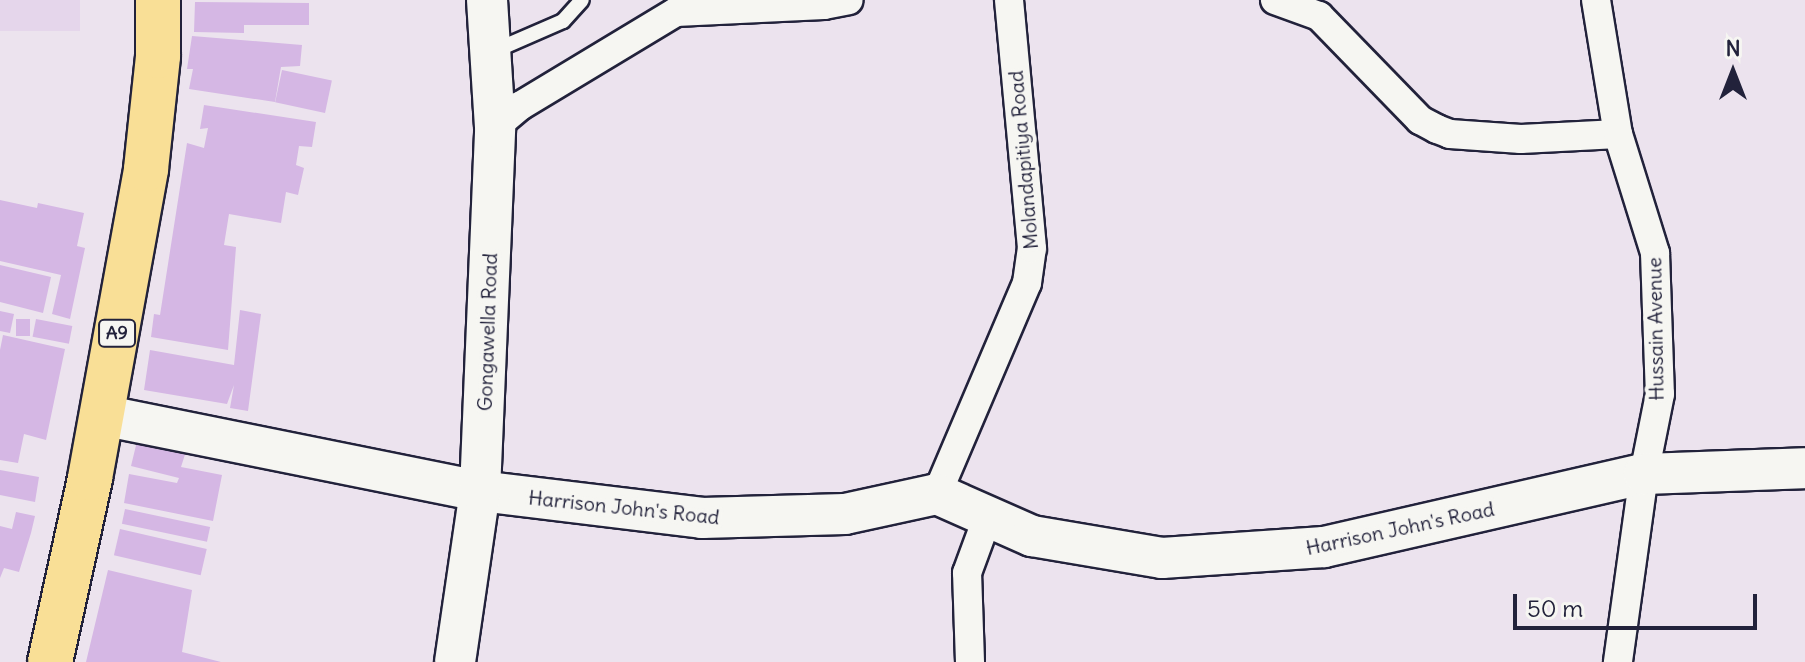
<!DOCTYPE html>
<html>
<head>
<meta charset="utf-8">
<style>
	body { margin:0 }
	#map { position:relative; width:1805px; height:662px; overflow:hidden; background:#ece3ee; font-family:Delius,sans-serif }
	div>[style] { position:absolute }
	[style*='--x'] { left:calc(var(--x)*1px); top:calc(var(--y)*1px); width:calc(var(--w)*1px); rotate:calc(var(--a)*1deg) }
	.built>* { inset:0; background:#e5d6eb; transform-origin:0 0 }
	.building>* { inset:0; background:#d5b7e4; transform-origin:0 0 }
	.roads { filter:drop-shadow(2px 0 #22223b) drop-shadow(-2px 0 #22223b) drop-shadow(0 2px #22223b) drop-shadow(0 -2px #22223b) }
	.lane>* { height:14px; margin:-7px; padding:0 7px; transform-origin:7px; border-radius:7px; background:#f6f6f2 }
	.street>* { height:28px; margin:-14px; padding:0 14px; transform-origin:14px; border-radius:14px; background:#f6f6f2 }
	.secondary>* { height:40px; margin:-20px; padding:0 20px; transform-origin:20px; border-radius:20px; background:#f6f6f2 }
	.highway>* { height:44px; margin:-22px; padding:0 22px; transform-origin:22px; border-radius:22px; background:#f9df96 }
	span { translate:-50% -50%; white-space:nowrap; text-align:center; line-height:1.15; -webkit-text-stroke:8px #f6f6f2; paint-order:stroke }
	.shield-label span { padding:2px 6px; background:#f6f6f2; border:2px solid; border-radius:6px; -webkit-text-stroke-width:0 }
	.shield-label { font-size:18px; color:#22223b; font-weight:700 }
	.street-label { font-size:20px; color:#22223b }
	.north { position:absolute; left:1693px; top:32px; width:80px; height:80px; -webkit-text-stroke:6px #f6f6f2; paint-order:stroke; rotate:0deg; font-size:22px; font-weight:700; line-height:32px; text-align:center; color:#22223b }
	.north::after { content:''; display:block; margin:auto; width:28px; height:36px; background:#22223b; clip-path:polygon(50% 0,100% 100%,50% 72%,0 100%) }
	.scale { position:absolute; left:1513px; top:594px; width:244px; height:36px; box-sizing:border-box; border:4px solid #22223b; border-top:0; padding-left:10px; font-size:24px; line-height:28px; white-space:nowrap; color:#22223b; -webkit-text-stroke:6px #f6f6f2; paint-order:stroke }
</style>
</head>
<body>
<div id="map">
	<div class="built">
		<i style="left:0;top:0;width:80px;height:31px"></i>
	</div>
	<div class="building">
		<i style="clip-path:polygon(195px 2px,309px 3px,309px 25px,244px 25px,244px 33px,194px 32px)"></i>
		<i style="clip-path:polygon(192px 36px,302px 45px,300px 66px,281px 67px,275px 102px,189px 89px,193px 69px,187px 69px)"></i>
		<i style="left:282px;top:70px;width:51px;height:33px;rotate:12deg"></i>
		<i style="clip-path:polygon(204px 105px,316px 122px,312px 147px,299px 146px,296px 165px,304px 168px,298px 195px,286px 192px,281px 223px,229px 214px,224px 245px,236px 247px,228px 350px,151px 337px,154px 314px,160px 315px,187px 143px,204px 148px,208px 128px,200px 129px)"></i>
		<i style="clip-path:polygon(0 200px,37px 208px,38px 203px,84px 213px,77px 246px,85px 248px,70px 319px,52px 314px,61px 275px,0 261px)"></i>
		<i style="clip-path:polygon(0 265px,51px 277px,43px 313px,0 302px)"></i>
		<i style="clip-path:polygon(240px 310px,261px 314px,248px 411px,230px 408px,234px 385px,227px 404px,144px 390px,150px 350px,234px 365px)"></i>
		<i style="clip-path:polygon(0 311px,14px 314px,10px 333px,0 331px)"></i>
		<i style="left:16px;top:319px;width:14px;height:17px"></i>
		<i style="left:36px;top:319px;width:37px;height:18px;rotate:11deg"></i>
		<i style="clip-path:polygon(3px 335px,65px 349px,46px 440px,24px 434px,18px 463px,0 460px,0 350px)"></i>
		<i style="clip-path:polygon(139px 433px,188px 445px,181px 467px,222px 475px,213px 521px,124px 503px,129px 474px,177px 483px,179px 478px,131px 466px)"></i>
		<i style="clip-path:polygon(0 470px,39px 477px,35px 502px,0 495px)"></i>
		<i style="left:125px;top:509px;width:87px;height:15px;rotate:12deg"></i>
		<i style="clip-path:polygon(16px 512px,35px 516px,31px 533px,19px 572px,4px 568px,0 578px,0 526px,12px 529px)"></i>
		<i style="left:120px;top:529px;width:89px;height:27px;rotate:13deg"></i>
		<i style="clip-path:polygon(108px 570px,192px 590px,182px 652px,221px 662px,86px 662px)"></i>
	</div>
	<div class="roads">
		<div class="lane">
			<i style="--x:494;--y:51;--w:75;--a:-23.5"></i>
			<i style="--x:563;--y:21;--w:28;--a:-48"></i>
		</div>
		<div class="street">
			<i style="--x:1275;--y:0;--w:47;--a:20"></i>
			<i style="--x:1319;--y:16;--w:145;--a:45.8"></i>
			<i style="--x:1420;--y:120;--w:19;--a:28"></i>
			<i style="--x:1437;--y:129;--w:14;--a:21"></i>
			<i style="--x:1450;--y:134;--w:71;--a:4"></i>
			<i style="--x:1521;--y:139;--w:97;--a:-3"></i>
			<i style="--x:1596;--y:0;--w:136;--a:80.7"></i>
			<i style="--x:1618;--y:134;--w:125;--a:72.7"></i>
			<i style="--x:1655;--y:253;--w:141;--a:88"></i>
			<i style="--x:1660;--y:394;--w:82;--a:101.3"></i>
			<i style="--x:1644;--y:474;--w:190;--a:97.9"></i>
			<i style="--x:495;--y:127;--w:33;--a:-40"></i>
			<i style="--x:520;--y:106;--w:182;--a:-31.1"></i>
			<i style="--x:676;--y:12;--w:148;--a:-2.7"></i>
			<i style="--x:824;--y:5;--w:25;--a:-11"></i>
			<i style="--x:937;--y:494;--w:229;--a:-66.9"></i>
			<i style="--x:1027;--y:283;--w:35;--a:-82"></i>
			<i style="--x:1032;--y:248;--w:249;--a:-95.3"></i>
			<i style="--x:970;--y:662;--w:89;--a:-91.9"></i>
			<i style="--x:967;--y:573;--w:61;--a:-69.8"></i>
		</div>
		<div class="secondary">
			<i style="--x:102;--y:415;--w:386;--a:11.4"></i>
			<i style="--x:480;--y:491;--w:224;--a:6.9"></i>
			<i style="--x:702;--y:518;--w:143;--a:-1.6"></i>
			<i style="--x:845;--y:514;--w:94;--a:-12.3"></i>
			<i style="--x:937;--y:494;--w:104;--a:23.9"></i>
			<i style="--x:1032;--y:536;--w:132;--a:9.6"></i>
			<i style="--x:1162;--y:558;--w:162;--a:-3.9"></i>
			<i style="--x:1324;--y:547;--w:328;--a:-12.9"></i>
			<i style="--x:1644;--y:474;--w:161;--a:-2.1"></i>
			<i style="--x:455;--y:662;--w:173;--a:-81.7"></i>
			<i style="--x:480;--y:491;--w:364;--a:-87.6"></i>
			<i style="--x:495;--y:127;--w:127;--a:-93.6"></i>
		</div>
		<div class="highway">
			<i style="--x:50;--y:662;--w:188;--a:-77.7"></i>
			<i style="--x:90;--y:478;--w:314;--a:-79.7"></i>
			<i style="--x:146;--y:169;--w:114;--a:-83.9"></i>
			<i style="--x:158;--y:56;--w:56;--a:-90"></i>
		</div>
	</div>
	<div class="shield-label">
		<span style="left:117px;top:333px">A9</span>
	</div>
	<div class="street-label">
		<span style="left:1023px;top:160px;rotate:-95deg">Molandapitiya Road</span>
		<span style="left:1655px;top:329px;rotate:-91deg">Hussain Avenue</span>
		<span style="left:487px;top:332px;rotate:-88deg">Gongawella Road</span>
		<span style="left:624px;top:507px;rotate:6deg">Harrison John's Road</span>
		<span style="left:1400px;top:528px;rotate:-12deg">Harrison John's Road</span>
	</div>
	<div class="north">N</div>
	<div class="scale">50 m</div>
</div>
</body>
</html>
